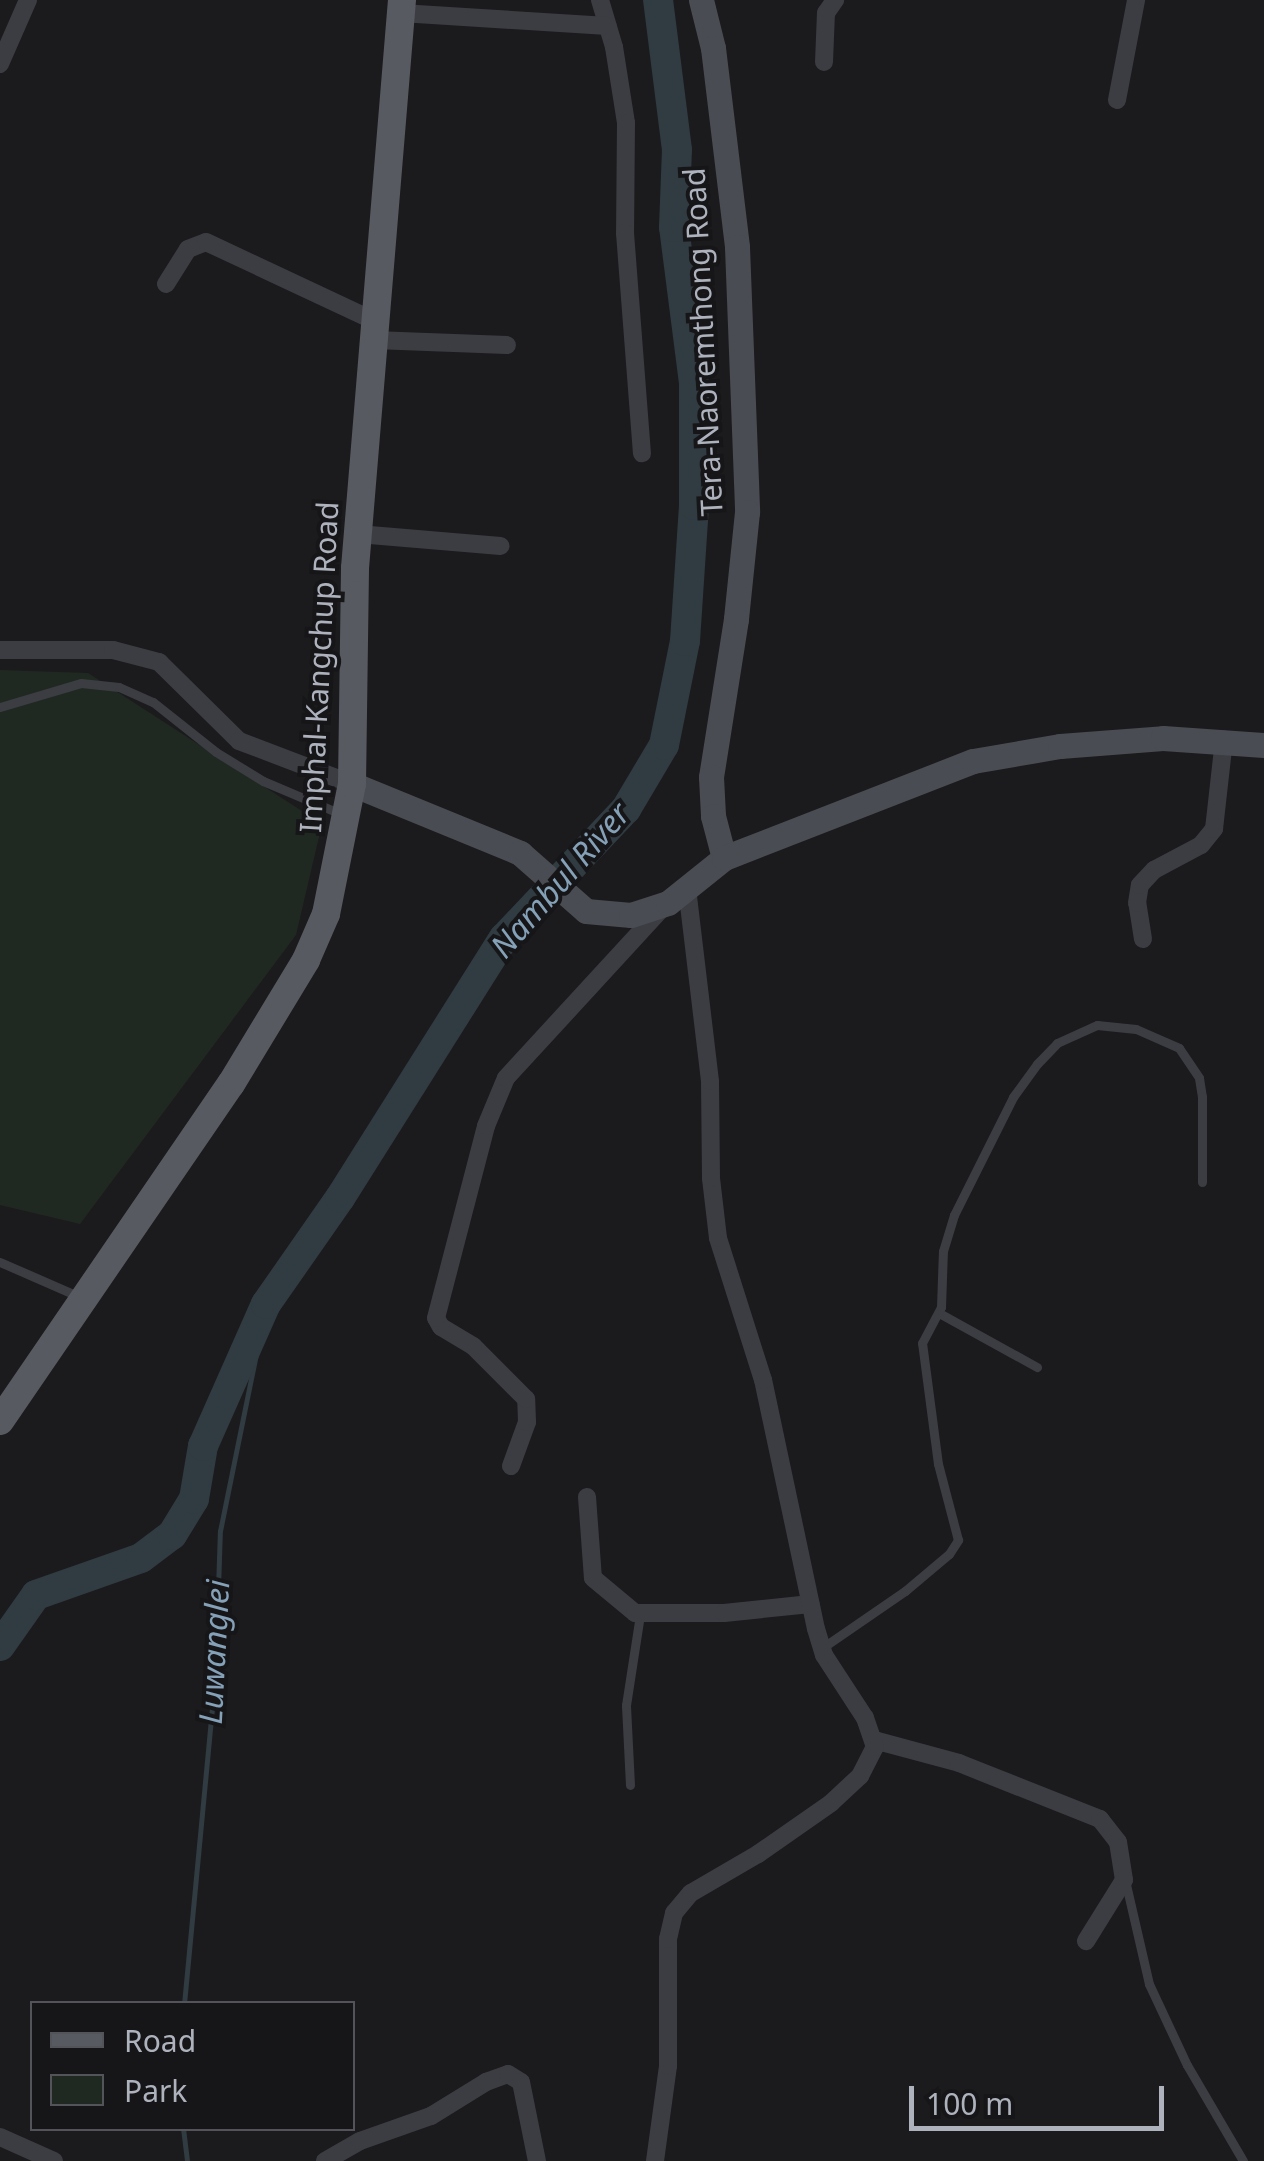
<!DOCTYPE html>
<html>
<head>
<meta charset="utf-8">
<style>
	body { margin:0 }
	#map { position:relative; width:1264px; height:2161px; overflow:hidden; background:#1b1b1d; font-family:"Noto Sans",sans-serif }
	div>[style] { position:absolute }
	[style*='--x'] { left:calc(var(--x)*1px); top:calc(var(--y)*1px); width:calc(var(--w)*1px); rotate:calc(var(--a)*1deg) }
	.green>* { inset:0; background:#202921 }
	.stream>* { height:5px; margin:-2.5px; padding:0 2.5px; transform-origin:2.5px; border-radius:2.5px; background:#303b42 }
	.river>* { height:30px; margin:-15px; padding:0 15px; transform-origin:15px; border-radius:15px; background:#303b42 }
	.lane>* { height:9px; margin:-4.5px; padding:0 4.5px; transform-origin:4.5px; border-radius:4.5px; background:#3c3d42 }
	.street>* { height:18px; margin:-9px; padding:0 9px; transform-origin:9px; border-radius:9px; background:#3c3d42 }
	.secondary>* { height:25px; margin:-12.5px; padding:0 12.5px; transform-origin:12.5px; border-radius:12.5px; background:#4a4c53 }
	.primary>* { height:28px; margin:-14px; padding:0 14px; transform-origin:14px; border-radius:14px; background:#585a62 }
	span { translate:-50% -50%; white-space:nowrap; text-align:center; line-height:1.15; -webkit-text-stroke:8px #161618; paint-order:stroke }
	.street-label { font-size:30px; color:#adb2bd }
	.water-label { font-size:32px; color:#85a1b8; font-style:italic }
	.legend { position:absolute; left:30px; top:2001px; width:325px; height:130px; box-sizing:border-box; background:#161618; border:2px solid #52545a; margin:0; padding:12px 18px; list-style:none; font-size:30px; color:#adb2bd }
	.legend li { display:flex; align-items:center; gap:20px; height:50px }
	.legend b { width:50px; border:2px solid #52545a }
	.scale { position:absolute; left:909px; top:2086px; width:255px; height:45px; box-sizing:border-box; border:5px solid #adb2bd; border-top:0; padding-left:12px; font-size:30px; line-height:35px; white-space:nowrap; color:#adb2bd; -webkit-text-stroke:8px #161618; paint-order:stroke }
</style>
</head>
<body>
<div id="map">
	<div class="green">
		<i style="clip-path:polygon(0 670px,88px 673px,322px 824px,296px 935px,80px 1224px,0 1205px)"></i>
	</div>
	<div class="stream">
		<i style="--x:184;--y:2004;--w:326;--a:-84.6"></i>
		<i style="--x:215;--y:1679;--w:148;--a:-88.1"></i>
		<i style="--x:220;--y:1531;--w:232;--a:-78.5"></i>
		<i style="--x:183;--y:2128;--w:33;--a:83"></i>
	</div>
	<div class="river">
		<i style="--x:0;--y:1646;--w:62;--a:-54.8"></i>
		<i style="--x:36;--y:1595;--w:111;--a:-19.4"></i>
		<i style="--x:141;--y:1558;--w:39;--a:-37"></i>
		<i style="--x:172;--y:1535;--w:42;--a:-58.6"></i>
		<i style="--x:194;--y:1499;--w:54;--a:-80.4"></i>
		<i style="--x:203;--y:1446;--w:155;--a:-66.1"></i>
		<i style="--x:266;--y:1304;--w:129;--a:-55.1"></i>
		<i style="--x:340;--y:1198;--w:307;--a:-57.8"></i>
		<i style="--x:504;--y:938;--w:178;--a:-46.6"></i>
		<i style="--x:626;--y:809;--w:74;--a:-59.3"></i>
		<i style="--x:664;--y:745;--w:106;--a:-78.6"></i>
		<i style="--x:685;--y:641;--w:136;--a:-86.2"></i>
		<i style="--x:694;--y:505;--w:122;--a:-90"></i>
		<i style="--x:694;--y:383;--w:157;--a:-97.3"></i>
		<i style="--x:674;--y:227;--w:77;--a:-87.8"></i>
		<i style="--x:677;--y:150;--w:151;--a:-97.2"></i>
	</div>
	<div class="lane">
		<i style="--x:0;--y:707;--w:84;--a:-16.5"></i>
		<i style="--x:81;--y:683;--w:38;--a:6"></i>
		<i style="--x:119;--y:687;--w:37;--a:24"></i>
		<i style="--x:153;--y:702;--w:80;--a:38.4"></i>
		<i style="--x:216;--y:752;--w:55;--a:31.7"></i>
		<i style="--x:263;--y:781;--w:85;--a:22.9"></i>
		<i style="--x:0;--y:1262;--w:87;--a:23.6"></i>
		<i style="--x:939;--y:1313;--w:112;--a:28.9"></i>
		<i style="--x:822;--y:1648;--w:101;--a:-34.5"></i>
		<i style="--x:905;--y:1591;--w:57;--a:-40.1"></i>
		<i style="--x:949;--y:1554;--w:17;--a:-57"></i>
		<i style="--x:958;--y:1540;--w:79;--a:-104.7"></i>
		<i style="--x:938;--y:1464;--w:122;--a:-97.5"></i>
		<i style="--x:922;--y:1343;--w:41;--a:-62.2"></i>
		<i style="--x:941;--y:1307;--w:56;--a:-88"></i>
		<i style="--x:943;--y:1251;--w:38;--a:-73"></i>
		<i style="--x:954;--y:1215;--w:132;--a:-63.4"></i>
		<i style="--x:1013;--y:1097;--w:41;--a:-54"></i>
		<i style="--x:1037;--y:1064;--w:29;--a:-46"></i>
		<i style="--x:1057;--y:1043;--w:44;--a:-24.2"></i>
		<i style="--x:1097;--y:1025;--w:39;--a:6"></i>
		<i style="--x:1136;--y:1029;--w:47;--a:23.8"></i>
		<i style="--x:1179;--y:1048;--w:36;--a:56"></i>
		<i style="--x:1199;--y:1078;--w:19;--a:81"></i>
		<i style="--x:1202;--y:1097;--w:85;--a:90"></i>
		<i style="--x:630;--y:1785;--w:80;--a:-92.9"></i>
		<i style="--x:626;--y:1705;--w:91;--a:-81.2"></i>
		<i style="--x:1125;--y:1880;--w:107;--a:77"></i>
		<i style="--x:1149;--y:1984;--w:89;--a:64.9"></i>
		<i style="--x:1187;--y:2065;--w:111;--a:59.7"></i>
	</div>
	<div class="street">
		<i style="--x:600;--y:0;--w:49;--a:73.4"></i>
		<i style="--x:614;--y:47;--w:77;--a:81"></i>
		<i style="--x:626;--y:123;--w:110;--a:90.5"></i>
		<i style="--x:625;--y:233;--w:221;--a:85.6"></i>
		<i style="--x:401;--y:13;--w:207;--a:3.6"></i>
		<i style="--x:824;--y:62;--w:49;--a:-87.7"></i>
		<i style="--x:826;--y:13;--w:16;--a:-55"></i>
		<i style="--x:0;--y:64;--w:70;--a:-66.4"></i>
		<i style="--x:1117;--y:100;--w:102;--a:-79.2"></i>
		<i style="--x:166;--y:284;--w:41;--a:-57.8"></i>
		<i style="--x:188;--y:249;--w:19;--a:-21"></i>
		<i style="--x:206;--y:242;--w:187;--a:25.1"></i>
		<i style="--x:374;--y:340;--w:133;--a:2.2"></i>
		<i style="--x:358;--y:534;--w:143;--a:4.8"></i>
		<i style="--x:0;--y:650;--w:113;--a:0"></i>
		<i style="--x:113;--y:650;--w:48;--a:14.6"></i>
		<i style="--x:159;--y:662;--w:112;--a:44.6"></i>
		<i style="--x:239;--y:741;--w:121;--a:20.8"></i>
		<i style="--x:1143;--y:939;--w:36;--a:-99"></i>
		<i style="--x:1137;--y:903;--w:18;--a:-81"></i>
		<i style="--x:1140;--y:885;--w:21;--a:-47"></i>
		<i style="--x:1154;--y:870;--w:53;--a:-28"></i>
		<i style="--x:1201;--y:845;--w:21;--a:-51"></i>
		<i style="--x:1214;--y:829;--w:90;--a:-83.6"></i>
		<i style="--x:511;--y:1466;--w:47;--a:-70"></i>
		<i style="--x:527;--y:1422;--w:23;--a:-92"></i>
		<i style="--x:526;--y:1399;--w:75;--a:-135"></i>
		<i style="--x:473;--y:1346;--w:37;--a:-149"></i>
		<i style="--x:441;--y:1327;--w:10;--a:-119"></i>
		<i style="--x:436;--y:1318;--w:198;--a:-75.4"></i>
		<i style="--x:486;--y:1126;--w:52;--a:-67.4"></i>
		<i style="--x:506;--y:1078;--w:234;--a:-47.4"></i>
		<i style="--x:587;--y:1497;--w:81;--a:85.8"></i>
		<i style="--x:593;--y:1578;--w:55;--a:39.8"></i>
		<i style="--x:635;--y:1613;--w:89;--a:0"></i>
		<i style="--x:724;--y:1613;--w:87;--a:-5.9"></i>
		<i style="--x:874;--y:1740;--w:88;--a:15.1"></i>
		<i style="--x:959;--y:1763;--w:152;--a:21.7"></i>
		<i style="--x:1100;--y:1819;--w:29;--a:52"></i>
		<i style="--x:1118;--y:1842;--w:38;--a:81"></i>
		<i style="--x:1124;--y:1880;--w:72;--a:121.9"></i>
		<i style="--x:0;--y:2137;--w:59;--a:24"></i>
		<i style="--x:325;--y:2161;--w:40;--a:-29.7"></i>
		<i style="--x:360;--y:2141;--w:75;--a:-19.4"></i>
		<i style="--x:431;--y:2116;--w:65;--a:-31.7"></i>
		<i style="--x:486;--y:2082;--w:23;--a:-20"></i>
		<i style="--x:508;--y:2074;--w:15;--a:32"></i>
		<i style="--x:521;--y:2082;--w:81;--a:78.6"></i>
		<i style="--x:655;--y:2161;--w:96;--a:-82.2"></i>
		<i style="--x:668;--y:2066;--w:127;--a:-90"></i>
		<i style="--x:668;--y:1939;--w:27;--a:-77"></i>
		<i style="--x:674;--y:1913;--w:26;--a:-50"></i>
		<i style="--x:691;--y:1893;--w:78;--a:-30.2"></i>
		<i style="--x:758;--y:1854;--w:89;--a:-34.9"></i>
		<i style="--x:831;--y:1803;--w:40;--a:-43"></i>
		<i style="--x:860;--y:1776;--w:33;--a:-63"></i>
		<i style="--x:875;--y:1747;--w:31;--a:-109"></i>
		<i style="--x:865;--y:1718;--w:75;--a:-123.1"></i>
		<i style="--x:824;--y:1655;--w:27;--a:-107"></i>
		<i style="--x:816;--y:1629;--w:255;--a:-102"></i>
		<i style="--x:763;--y:1380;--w:149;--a:-107.6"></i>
		<i style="--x:718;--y:1238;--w:60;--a:-96.7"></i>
		<i style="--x:711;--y:1178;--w:97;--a:-90.6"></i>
		<i style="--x:710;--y:1081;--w:193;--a:-96.8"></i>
	</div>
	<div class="secondary">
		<i style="--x:701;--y:0;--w:49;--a:76"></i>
		<i style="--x:713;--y:48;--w:200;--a:83.1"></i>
		<i style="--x:737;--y:247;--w:265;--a:87.8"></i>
		<i style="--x:747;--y:512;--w:108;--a:95.9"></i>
		<i style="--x:736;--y:619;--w:160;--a:99"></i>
		<i style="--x:711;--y:777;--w:39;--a:87"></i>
		<i style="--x:713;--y:816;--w:43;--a:75.3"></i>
		<i style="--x:352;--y:784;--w:182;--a:22.3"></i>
		<i style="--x:520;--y:853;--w:88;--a:41.3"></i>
		<i style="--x:586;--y:911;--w:45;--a:5.1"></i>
		<i style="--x:631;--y:915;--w:39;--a:-18"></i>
		<i style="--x:668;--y:903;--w:72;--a:-38.8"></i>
		<i style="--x:724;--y:858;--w:267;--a:-21.3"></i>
		<i style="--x:973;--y:761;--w:88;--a:-9.8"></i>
		<i style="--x:1060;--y:746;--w:103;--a:-4.4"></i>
		<i style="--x:1163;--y:738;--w:101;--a:4"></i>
	</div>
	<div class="primary">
		<i style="--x:0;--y:1421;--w:409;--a:-55.6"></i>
		<i style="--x:231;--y:1084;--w:145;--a:-58.8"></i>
		<i style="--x:306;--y:960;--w:50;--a:-66.5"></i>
		<i style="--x:326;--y:914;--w:133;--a:-78.7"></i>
		<i style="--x:352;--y:784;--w:216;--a:-89.2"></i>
		<i style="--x:355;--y:568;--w:570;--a:-85.27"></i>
	</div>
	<div class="street-label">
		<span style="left:703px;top:342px;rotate:-93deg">Tera-Naoremthong Road</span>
		<span style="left:319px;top:667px;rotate:-87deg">Imphal-Kangchup Road</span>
	</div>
	<div class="water-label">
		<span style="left:560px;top:880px;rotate:-49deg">Nambul River</span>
		<span style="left:214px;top:1652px;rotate:-87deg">Luwanglei</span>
	</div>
	<ul class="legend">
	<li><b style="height:12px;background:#585a62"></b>Road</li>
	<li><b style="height:28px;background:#202921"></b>Park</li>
	</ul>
	<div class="scale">100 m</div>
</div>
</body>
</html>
